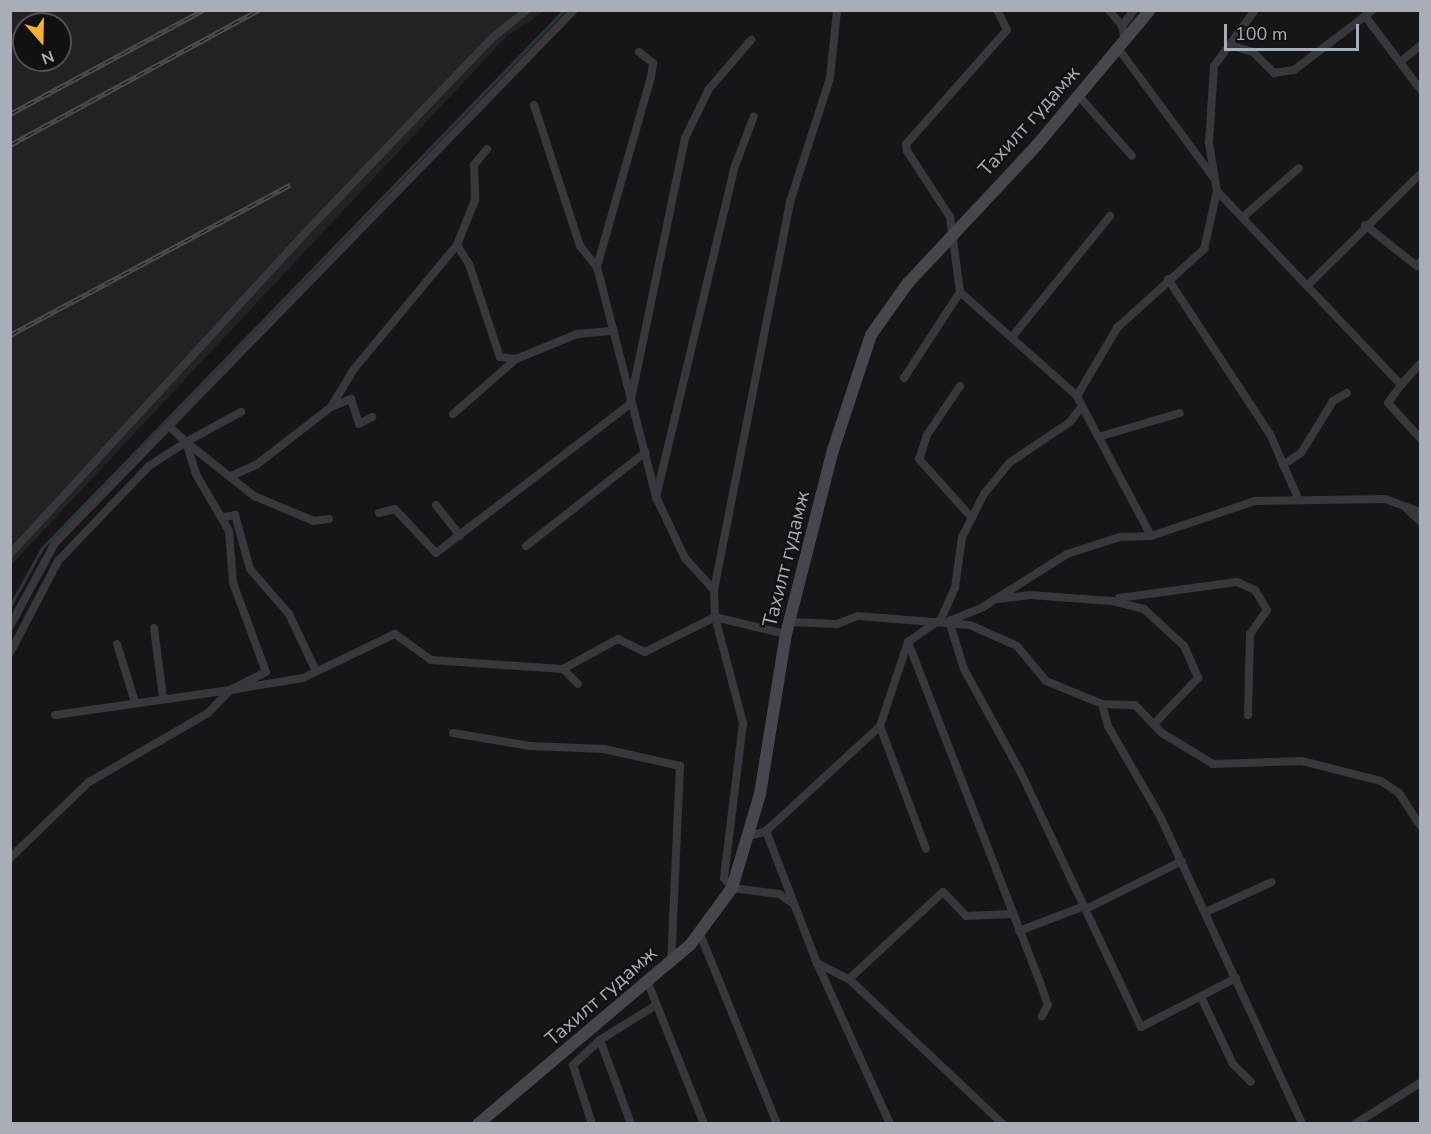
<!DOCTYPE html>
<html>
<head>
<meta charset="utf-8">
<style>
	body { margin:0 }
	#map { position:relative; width:1431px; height:1134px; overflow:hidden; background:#161618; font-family:"Nunito Sans",sans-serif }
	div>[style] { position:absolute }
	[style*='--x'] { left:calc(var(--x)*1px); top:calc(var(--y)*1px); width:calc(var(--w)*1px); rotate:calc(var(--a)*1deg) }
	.built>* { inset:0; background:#222225 }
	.stream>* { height:3px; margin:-1.5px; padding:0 1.5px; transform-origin:1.5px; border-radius:1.5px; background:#2c353c }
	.street>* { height:8px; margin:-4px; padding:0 4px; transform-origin:4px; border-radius:4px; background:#37383d }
	.secondary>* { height:12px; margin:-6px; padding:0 6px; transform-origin:6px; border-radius:6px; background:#45474d }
	.rail>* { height:5px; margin-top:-2.5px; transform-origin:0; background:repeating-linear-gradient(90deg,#111113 0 9px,#4a4c52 0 18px); box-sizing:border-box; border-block:2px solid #4a4c52 }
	span { translate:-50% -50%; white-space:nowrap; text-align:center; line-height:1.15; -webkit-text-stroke:4.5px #111113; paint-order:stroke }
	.street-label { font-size:20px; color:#a8adb8 }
	.frame { position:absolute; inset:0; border:12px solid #a8adb8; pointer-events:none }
	.north { position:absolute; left:12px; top:12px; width:60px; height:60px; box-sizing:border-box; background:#111113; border:2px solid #4d4f55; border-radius:50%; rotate:160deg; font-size:16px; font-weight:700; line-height:24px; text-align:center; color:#a8adb8 }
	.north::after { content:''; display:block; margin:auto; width:21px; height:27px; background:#f2b134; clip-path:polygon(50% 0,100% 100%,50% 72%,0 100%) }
	.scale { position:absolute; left:1224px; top:24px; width:135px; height:27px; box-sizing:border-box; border:3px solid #a8adb8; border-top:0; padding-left:8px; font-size:18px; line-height:21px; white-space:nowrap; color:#a8adb8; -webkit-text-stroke:4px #111113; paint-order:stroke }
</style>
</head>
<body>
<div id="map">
	<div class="built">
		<i style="clip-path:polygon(evenodd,11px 11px,545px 11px,507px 36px,11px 565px,11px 11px,24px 24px,60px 24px,60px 60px,24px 60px,24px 24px)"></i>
	</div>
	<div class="stream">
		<i style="--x:10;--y:606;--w:66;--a:-61.1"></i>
		<i style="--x:42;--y:548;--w:750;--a:-45.86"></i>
	</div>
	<div class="street">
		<i style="--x:997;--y:10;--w:22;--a:63"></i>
		<i style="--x:1007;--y:30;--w:152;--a:131.5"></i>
		<i style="--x:906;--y:144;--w:7;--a:82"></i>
		<i style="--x:907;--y:151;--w:79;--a:56.9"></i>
		<i style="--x:950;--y:217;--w:76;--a:82.4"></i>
		<i style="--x:960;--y:292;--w:157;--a:41.6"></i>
		<i style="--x:1109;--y:10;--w:21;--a:51"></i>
		<i style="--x:1365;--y:16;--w:91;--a:53"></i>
		<i style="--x:1125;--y:40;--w:14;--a:-102"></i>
		<i style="--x:1122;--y:26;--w:20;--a:-53"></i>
		<i style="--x:1229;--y:45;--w:25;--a:16"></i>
		<i style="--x:1253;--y:52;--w:30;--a:45"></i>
		<i style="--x:1274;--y:73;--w:20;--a:-9"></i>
		<i style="--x:1294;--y:70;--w:99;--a:-37.2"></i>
		<i style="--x:1118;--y:48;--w:160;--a:53.6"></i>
		<i style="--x:639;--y:52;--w:18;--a:38"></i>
		<i style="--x:653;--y:63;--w:14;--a:98"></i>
		<i style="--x:651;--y:77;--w:198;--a:105.9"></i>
		<i style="--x:597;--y:267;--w:237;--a:75.6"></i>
		<i style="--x:656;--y:497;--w:68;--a:64.6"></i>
		<i style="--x:685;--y:558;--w:43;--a:47.8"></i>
		<i style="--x:714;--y:590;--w:27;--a:88"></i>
		<i style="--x:715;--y:617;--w:110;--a:75.2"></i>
		<i style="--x:743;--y:723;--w:156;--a:97"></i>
		<i style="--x:724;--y:878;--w:13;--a:51"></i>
		<i style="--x:732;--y:888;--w:47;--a:7.3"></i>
		<i style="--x:779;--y:894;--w:18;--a:34"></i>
		<i style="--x:1400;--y:62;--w:26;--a:-39"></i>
		<i style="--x:1078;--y:95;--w:81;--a:48.5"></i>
		<i style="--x:534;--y:105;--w:148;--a:71.9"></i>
		<i style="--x:580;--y:246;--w:27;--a:51"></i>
		<i style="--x:487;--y:149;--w:21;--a:129"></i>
		<i style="--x:474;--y:165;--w:35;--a:88"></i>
		<i style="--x:475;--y:200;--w:48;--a:111.8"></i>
		<i style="--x:457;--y:245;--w:22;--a:58"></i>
		<i style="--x:469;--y:264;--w:98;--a:71.6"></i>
		<i style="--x:500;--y:357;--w:16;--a:7"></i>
		<i style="--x:1217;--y:191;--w:267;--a:46.5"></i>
		<i style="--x:1401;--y:385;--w:22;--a:126"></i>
		<i style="--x:1388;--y:403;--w:47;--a:47.6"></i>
		<i style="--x:1243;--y:217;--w:74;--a:-41.2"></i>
		<i style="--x:1365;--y:225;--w:66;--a:38.3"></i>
		<i style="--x:1417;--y:266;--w:5;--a:-53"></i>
		<i style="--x:1168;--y:279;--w:186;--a:56.7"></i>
		<i style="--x:1270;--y:434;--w:70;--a:66.4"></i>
		<i style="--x:1309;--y:284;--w:156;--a:-44.7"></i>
		<i style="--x:1012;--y:337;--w:156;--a:-51"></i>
		<i style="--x:904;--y:378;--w:103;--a:-56.9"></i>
		<i style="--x:1401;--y:385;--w:28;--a:-48"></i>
		<i style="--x:960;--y:386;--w:59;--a:124"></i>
		<i style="--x:927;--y:435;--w:25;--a:108"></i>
		<i style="--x:919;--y:459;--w:79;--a:48.1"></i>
		<i style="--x:1082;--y:406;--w:147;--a:62"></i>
		<i style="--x:331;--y:407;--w:44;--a:-58.8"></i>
		<i style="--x:354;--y:369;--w:161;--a:-50.3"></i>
		<i style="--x:453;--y:414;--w:84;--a:-41.1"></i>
		<i style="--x:516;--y:359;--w:66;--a:-22.3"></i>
		<i style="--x:577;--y:334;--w:37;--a:-5"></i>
		<i style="--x:170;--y:427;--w:22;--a:43"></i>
		<i style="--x:186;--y:442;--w:63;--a:-28.6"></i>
		<i style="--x:1098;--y:437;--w:85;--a:-16.3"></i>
		<i style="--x:186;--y:442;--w:87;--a:38.5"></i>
		<i style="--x:254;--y:496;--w:65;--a:22.6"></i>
		<i style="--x:314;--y:521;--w:15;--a:-8"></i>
		<i style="--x:1283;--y:465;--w:22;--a:-34"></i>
		<i style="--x:1301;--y:453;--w:61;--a:-58.4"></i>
		<i style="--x:1333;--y:401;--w:16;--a:-30"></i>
		<i style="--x:231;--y:476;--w:27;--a:-24"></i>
		<i style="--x:256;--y:465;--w:95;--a:-37.7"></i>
		<i style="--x:331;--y:407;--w:22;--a:-22"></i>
		<i style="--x:351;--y:399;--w:26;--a:72"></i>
		<i style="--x:359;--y:424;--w:15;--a:-28"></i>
		<i style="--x:656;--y:497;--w:340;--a:-76.6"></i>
		<i style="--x:735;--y:166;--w:53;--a:-69.2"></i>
		<i style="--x:436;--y:505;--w:39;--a:52"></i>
		<i style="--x:1407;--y:509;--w:18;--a:43"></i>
		<i style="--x:379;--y:513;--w:16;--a:-14"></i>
		<i style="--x:395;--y:509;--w:60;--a:47"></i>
		<i style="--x:436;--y:553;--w:245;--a:-37.5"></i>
		<i style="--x:630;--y:404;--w:272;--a:-78.3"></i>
		<i style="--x:685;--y:138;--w:55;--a:-63.9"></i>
		<i style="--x:709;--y:89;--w:65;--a:-49.4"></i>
		<i style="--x:224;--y:517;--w:11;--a:-10"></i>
		<i style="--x:235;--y:515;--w:56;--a:74.5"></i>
		<i style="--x:250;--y:569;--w:60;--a:49.1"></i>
		<i style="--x:289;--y:614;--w:63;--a:64.7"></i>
		<i style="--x:526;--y:546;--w:152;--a:-38.1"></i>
		<i style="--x:10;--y:554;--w:436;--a:-47.4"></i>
		<i style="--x:305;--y:233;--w:272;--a:-46.2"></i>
		<i style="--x:493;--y:37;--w:43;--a:-38.5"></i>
		<i style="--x:714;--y:590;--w:395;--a:-78.9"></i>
		<i style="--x:790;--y:202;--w:130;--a:-72.1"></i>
		<i style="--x:830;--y:78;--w:68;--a:-84.1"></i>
		<i style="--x:1119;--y:598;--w:119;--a:-7.7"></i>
		<i style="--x:1237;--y:582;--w:20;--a:24"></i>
		<i style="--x:1255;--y:590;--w:23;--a:59"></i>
		<i style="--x:1267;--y:610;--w:29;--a:125"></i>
		<i style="--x:1250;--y:634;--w:81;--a:91.4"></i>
		<i style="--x:998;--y:599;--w:32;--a:-7"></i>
		<i style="--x:1030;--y:595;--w:82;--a:4.2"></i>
		<i style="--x:1112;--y:601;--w:33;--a:14"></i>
		<i style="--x:1144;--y:609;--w:54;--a:42.8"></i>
		<i style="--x:1184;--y:646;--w:35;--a:66"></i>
		<i style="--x:1198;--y:678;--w:64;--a:133.7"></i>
		<i style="--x:790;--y:622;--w:47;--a:2.4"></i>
		<i style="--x:837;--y:624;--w:22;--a:-21"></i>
		<i style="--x:858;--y:616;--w:112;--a:4.6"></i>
		<i style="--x:970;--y:625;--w:51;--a:24.1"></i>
		<i style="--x:1017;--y:646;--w:45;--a:50.4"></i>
		<i style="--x:1046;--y:681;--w:61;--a:22.3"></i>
		<i style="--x:1102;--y:704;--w:23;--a:75"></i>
		<i style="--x:1108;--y:726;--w:104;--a:60"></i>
		<i style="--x:1160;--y:816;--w:339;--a:65.2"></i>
		<i style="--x:10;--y:626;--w:94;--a:-61.5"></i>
		<i style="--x:55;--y:543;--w:744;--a:-45.76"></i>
		<i style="--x:154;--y:628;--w:70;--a:82.6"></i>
		<i style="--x:908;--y:642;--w:368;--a:68.8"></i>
		<i style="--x:1041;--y:985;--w:21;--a:71"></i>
		<i style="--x:1048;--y:1005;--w:13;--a:119"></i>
		<i style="--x:117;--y:644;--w:61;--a:72.8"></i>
		<i style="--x:10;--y:653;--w:104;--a:-62.4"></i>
		<i style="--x:58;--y:561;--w:132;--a:-46.2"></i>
		<i style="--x:149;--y:466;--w:44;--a:-33"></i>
		<i style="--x:563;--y:669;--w:21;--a:45"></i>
		<i style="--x:1102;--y:704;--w:33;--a:2"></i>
		<i style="--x:1135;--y:705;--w:39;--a:46"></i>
		<i style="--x:1162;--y:733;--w:60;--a:31.3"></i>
		<i style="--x:1213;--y:764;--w:89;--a:-1.9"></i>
		<i style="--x:1302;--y:761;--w:81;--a:14.2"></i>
		<i style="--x:1381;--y:781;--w:22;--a:34"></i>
		<i style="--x:1399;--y:793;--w:38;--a:57"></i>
		<i style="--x:55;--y:715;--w:177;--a:-8.1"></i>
		<i style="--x:230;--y:690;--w:40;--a:-26.6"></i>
		<i style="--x:266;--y:672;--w:95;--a:-110.3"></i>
		<i style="--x:233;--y:583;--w:52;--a:-94.4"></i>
		<i style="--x:229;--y:531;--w:66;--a:-120.1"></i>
		<i style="--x:196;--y:474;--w:34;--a:-107"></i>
		<i style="--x:880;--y:726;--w:131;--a:69.5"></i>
		<i style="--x:453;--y:733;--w:78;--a:9.6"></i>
		<i style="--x:530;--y:746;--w:74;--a:2.3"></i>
		<i style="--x:604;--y:749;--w:78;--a:12.6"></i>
		<i style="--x:680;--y:766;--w:195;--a:92.6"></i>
		<i style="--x:766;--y:831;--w:142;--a:68.9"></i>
		<i style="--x:817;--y:963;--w:177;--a:65.6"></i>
		<i style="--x:750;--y:836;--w:17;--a:-17"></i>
		<i style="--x:766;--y:831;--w:155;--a:-42.6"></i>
		<i style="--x:880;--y:726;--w:89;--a:-71.6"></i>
		<i style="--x:908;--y:642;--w:40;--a:-34.9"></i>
		<i style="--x:941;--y:619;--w:34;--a:-66"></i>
		<i style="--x:955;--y:588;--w:51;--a:-82.2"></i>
		<i style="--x:962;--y:537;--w:48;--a:-62.9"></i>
		<i style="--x:984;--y:494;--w:40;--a:-51"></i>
		<i style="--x:1009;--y:463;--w:73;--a:-33.9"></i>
		<i style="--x:1070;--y:422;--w:20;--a:-53"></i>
		<i style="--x:1082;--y:406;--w:11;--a:-117"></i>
		<i style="--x:1077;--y:396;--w:79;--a:-59.5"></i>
		<i style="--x:1117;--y:328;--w:118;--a:-42.2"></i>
		<i style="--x:1204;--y:249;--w:59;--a:-77.4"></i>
		<i style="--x:1217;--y:191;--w:49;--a:-99.5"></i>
		<i style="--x:1209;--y:143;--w:77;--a:-86.3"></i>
		<i style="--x:1214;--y:66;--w:69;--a:-53.8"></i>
		<i style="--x:10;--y:858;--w:110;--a:-43.9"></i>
		<i style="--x:89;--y:782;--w:138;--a:-30.1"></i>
		<i style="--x:208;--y:713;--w:32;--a:-46"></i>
		<i style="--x:230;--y:690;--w:74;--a:-9.3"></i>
		<i style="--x:303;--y:678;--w:102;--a:-25.6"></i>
		<i style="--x:395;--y:634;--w:44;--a:35.8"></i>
		<i style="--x:431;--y:660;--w:132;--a:3.9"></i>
		<i style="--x:563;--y:669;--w:63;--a:-28.6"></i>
		<i style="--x:618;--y:639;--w:30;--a:26"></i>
		<i style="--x:645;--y:652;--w:78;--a:-26.6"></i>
		<i style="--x:715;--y:617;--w:73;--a:13.5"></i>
		<i style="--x:1086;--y:909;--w:107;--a:-26.6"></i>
		<i style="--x:1206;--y:912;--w:72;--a:-24.4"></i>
		<i style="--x:1019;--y:931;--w:70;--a:-21"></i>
		<i style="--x:700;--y:934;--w:205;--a:67.9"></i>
		<i style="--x:817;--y:963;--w:36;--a:27"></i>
		<i style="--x:849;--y:979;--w:212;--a:43.3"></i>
		<i style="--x:1236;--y:978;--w:107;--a:152.7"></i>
		<i style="--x:1141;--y:1027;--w:283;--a:-115.3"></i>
		<i style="--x:1020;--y:771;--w:116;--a:-118.8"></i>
		<i style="--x:964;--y:669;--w:50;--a:-107.4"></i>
		<i style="--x:949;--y:621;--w:37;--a:-22"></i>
		<i style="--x:983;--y:607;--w:99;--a:-32.2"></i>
		<i style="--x:1067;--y:554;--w:56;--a:-17.8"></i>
		<i style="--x:1120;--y:537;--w:31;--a:-2"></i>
		<i style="--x:1151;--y:536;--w:110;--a:-18.6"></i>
		<i style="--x:1255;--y:501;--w:130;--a:-0.9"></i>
		<i style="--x:1385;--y:499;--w:37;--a:20"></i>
		<i style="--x:849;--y:979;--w:128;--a:-42.8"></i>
		<i style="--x:943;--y:892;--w:33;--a:46"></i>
		<i style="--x:966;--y:916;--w:45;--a:-2.5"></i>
		<i style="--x:648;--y:983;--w:152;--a:68.3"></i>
		<i style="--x:1201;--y:997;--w:74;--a:64.5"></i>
		<i style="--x:1233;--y:1064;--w:25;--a:45"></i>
		<i style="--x:600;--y:1040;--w:90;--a:69.7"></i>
		<i style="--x:592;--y:1124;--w:62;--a:-107.9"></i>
		<i style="--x:573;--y:1065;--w:37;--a:-43"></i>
		<i style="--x:600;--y:1040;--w:66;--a:-32"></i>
		<i style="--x:1355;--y:1124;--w:77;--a:-32.2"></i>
	</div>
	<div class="secondary">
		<i style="--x:478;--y:1124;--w:277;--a:-40.2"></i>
		<i style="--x:690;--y:945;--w:71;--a:-53.6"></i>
		<i style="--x:732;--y:888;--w:98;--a:-73.4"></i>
		<i style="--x:760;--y:794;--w:162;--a:-80.8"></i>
		<i style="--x:786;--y:634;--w:190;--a:-75.7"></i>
		<i style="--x:833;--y:450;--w:121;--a:-71.7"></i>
		<i style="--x:871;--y:335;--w:64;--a:-54.6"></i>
		<i style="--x:908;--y:283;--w:189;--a:-46.9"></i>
		<i style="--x:1037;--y:145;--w:176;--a:-50.1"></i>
	</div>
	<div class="rail">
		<i style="--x:10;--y:114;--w:219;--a:-28.3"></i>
		<i style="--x:10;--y:145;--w:283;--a:-28.5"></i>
		<i style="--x:10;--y:335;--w:318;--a:-28.2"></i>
	</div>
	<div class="street-label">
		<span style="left:1029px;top:121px;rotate:-48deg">Тахилт гудамж</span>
		<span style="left:786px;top:559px;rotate:-76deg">Тахилт гудамж</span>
		<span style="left:601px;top:996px;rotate:-41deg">Тахилт гудамж</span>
	</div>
	<div class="frame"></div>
	<div class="north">N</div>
	<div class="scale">100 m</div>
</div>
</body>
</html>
